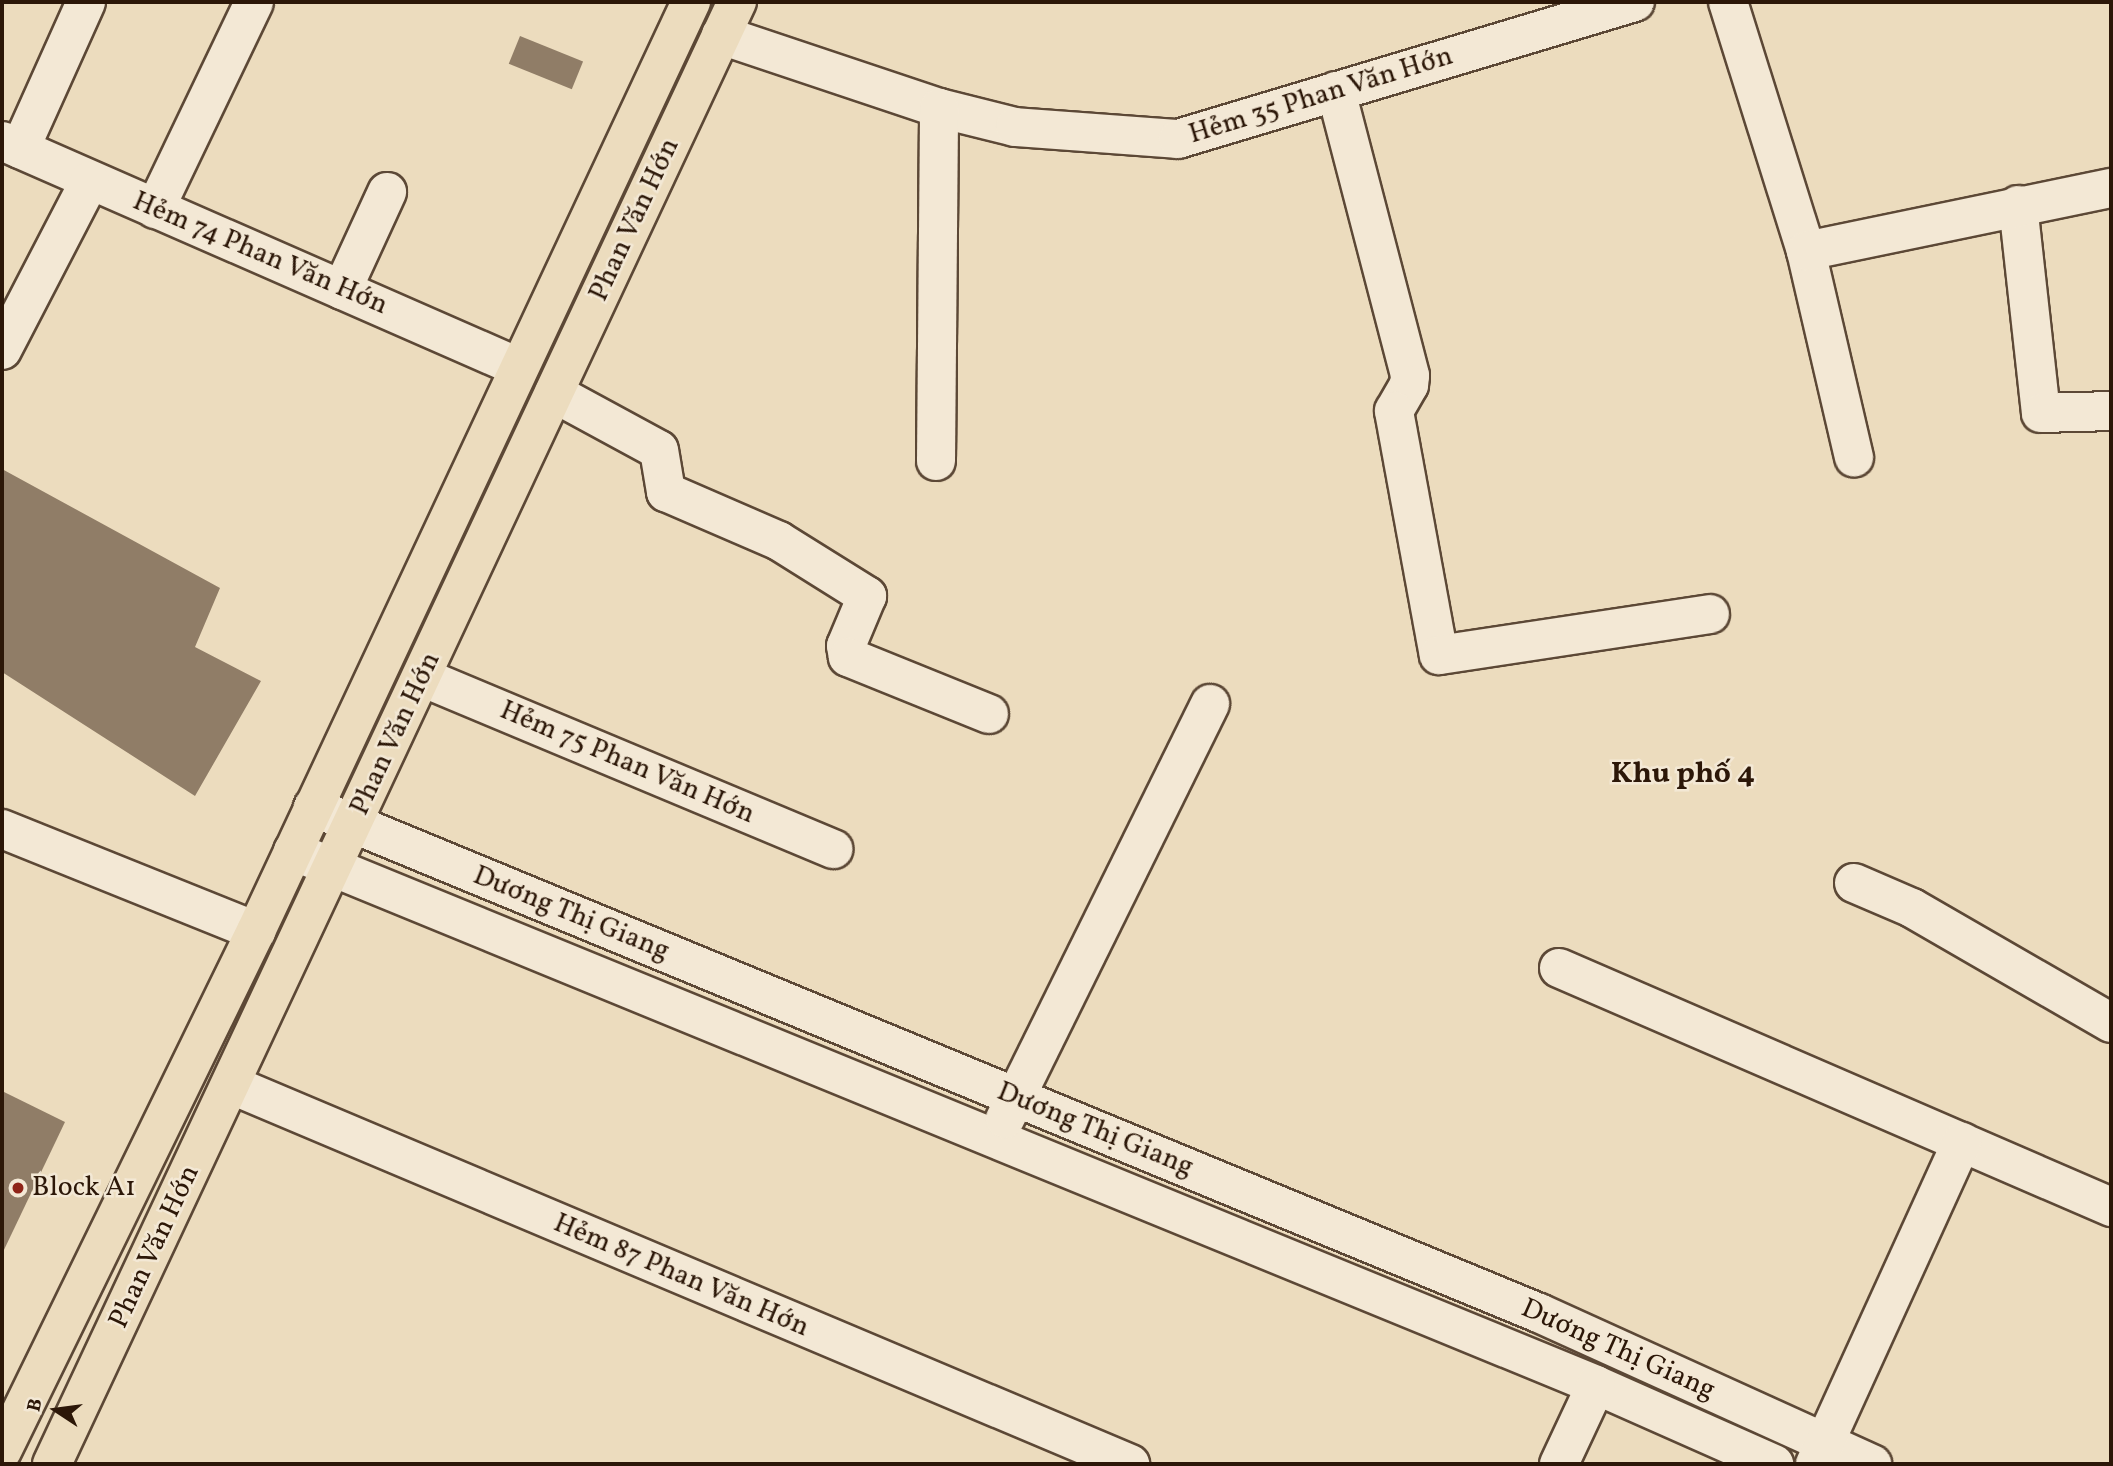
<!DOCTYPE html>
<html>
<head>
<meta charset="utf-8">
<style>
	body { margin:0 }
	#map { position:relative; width:2113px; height:1466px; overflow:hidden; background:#ecdcbe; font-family:Vollkorn,serif }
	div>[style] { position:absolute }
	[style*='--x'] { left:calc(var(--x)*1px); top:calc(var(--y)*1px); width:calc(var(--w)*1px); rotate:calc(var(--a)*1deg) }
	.building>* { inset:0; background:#907d67; transform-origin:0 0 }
	.roads { filter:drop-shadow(2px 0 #5c4836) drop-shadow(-2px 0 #5c4836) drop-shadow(0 2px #5c4836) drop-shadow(0 -2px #5c4836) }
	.minor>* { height:38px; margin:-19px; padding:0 19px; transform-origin:19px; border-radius:19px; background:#f3e8d5 }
	.major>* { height:38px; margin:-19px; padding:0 19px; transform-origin:19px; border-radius:19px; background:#ecdcbe }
	.dots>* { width:19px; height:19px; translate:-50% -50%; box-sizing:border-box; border:4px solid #f3e8d5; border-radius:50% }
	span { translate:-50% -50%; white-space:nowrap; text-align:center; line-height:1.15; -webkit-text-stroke:5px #f3e8d5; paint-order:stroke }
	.street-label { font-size:28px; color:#2c1708 }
	.poi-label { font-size:28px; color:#2c1708 }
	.left { translate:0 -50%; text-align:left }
	.neighbourhood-label { font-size:30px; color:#2c1708; font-weight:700 }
	.frame { position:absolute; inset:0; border:4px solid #2c1708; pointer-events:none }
	.north { position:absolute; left:21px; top:1375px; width:70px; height:70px; -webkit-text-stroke:5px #f3e8d5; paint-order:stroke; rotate:283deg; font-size:19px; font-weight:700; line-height:28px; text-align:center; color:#2c1708 }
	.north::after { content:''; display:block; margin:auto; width:24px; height:32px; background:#2c1708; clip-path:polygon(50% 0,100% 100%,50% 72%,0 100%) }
</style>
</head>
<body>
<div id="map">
	<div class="building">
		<i style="left:520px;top:36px;width:68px;height:30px;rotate:22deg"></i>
		<i style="clip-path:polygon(2px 469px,220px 588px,195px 647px,261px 681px,195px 796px,2px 672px)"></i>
		<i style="clip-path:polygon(2px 1091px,65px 1122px,2px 1254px)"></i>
	</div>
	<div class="roads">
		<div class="minor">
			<i style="--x:1728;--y:2;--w:261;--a:72.6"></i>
			<i style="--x:1806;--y:251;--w:212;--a:76.9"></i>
			<i style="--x:721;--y:35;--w:230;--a:18.5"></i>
			<i style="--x:939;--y:108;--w:78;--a:14"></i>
			<i style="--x:1015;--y:127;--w:163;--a:4.2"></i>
			<i style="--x:1178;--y:139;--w:477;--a:-16.7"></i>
			<i style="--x:1336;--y:91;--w:294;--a:75.4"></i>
			<i style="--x:1410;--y:376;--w:9;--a:96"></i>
			<i style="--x:1409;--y:385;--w:30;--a:120"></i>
			<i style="--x:1394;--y:411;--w:248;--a:79.6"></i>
			<i style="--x:1439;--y:655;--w:274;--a:-8.6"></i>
			<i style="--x:2;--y:141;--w:563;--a:23.65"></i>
			<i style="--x:20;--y:149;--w:161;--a:-65.8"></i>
			<i style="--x:2018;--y:205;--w:209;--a:83.7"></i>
			<i style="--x:2041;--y:413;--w:70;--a:-1.6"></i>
			<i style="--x:155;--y:209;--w:229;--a:-64.4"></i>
			<i style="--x:1806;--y:251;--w:311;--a:-11.7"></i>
			<i style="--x:342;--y:290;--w:108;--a:-65.3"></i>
			<i style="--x:2;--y:350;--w:191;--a:-62.6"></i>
			<i style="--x:554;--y:393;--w:119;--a:28.5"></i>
			<i style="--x:659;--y:450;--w:43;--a:80.5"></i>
			<i style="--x:666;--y:492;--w:123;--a:23.4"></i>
			<i style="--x:779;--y:541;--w:104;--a:32"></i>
			<i style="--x:867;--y:596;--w:54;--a:112.8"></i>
			<i style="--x:846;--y:646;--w:11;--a:80"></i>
			<i style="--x:848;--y:657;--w:152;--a:22"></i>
			<i style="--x:936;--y:461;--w:353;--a:-89.5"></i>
			<i style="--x:422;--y:677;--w:446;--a:22.7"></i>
			<i style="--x:313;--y:807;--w:1326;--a:22.43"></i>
			<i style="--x:1539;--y:1313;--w:366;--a:24.4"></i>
			<i style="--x:2;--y:829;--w:274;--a:21.9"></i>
			<i style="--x:293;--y:851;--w:1408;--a:22.28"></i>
			<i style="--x:1596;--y:1385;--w:195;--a:23.9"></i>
			<i style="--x:1854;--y:883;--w:63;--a:23.3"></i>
			<i style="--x:1912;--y:908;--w:230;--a:30"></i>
			<i style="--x:1559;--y:968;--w:602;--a:23.41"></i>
			<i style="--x:232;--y:1085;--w:975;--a:22.88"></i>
			<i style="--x:1005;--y:1119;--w:463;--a:-63.7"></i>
			<i style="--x:1559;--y:1464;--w:87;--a:-64.9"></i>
			<i style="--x:1815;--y:1464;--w:354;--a:-65.5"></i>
		</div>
		<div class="major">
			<i style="--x:2;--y:1451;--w:579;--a:-63.97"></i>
			<i style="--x:256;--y:931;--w:1026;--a:-64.91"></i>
			<i style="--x:52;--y:1464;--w:1615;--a:-64.9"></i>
		</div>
	</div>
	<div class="dots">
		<i style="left:18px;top:1188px;background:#8f2418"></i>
	</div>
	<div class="street-label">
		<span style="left:1321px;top:96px;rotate:-17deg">Hẻm 35 Phan Văn Hớn</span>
		<span style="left:635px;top:220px;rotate:-65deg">Phan Văn Hớn</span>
		<span style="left:260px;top:254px;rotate:23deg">Hẻm 74 Phan Văn Hớn</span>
		<span style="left:396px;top:734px;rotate:-65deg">Phan Văn Hớn</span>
		<span style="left:627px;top:763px;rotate:23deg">Hẻm 75 Phan Văn Hớn</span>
		<span style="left:571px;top:914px;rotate:22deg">Dương Thị Giang</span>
		<span style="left:1095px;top:1130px;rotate:22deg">Dương Thị Giang</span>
		<span style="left:155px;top:1247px;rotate:-65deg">Phan Văn Hớn</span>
		<span style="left:681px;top:1276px;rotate:23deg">Hẻm 87 Phan Văn Hớn</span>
		<span style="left:1618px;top:1350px;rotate:24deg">Dương Thị Giang</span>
	</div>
	<div class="poi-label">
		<span class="left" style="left:32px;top:1188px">Block A1</span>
	</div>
	<div class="neighbourhood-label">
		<span style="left:1683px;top:774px">Khu phố 4</span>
	</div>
	<div class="frame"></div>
	<div class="north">B</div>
</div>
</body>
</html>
